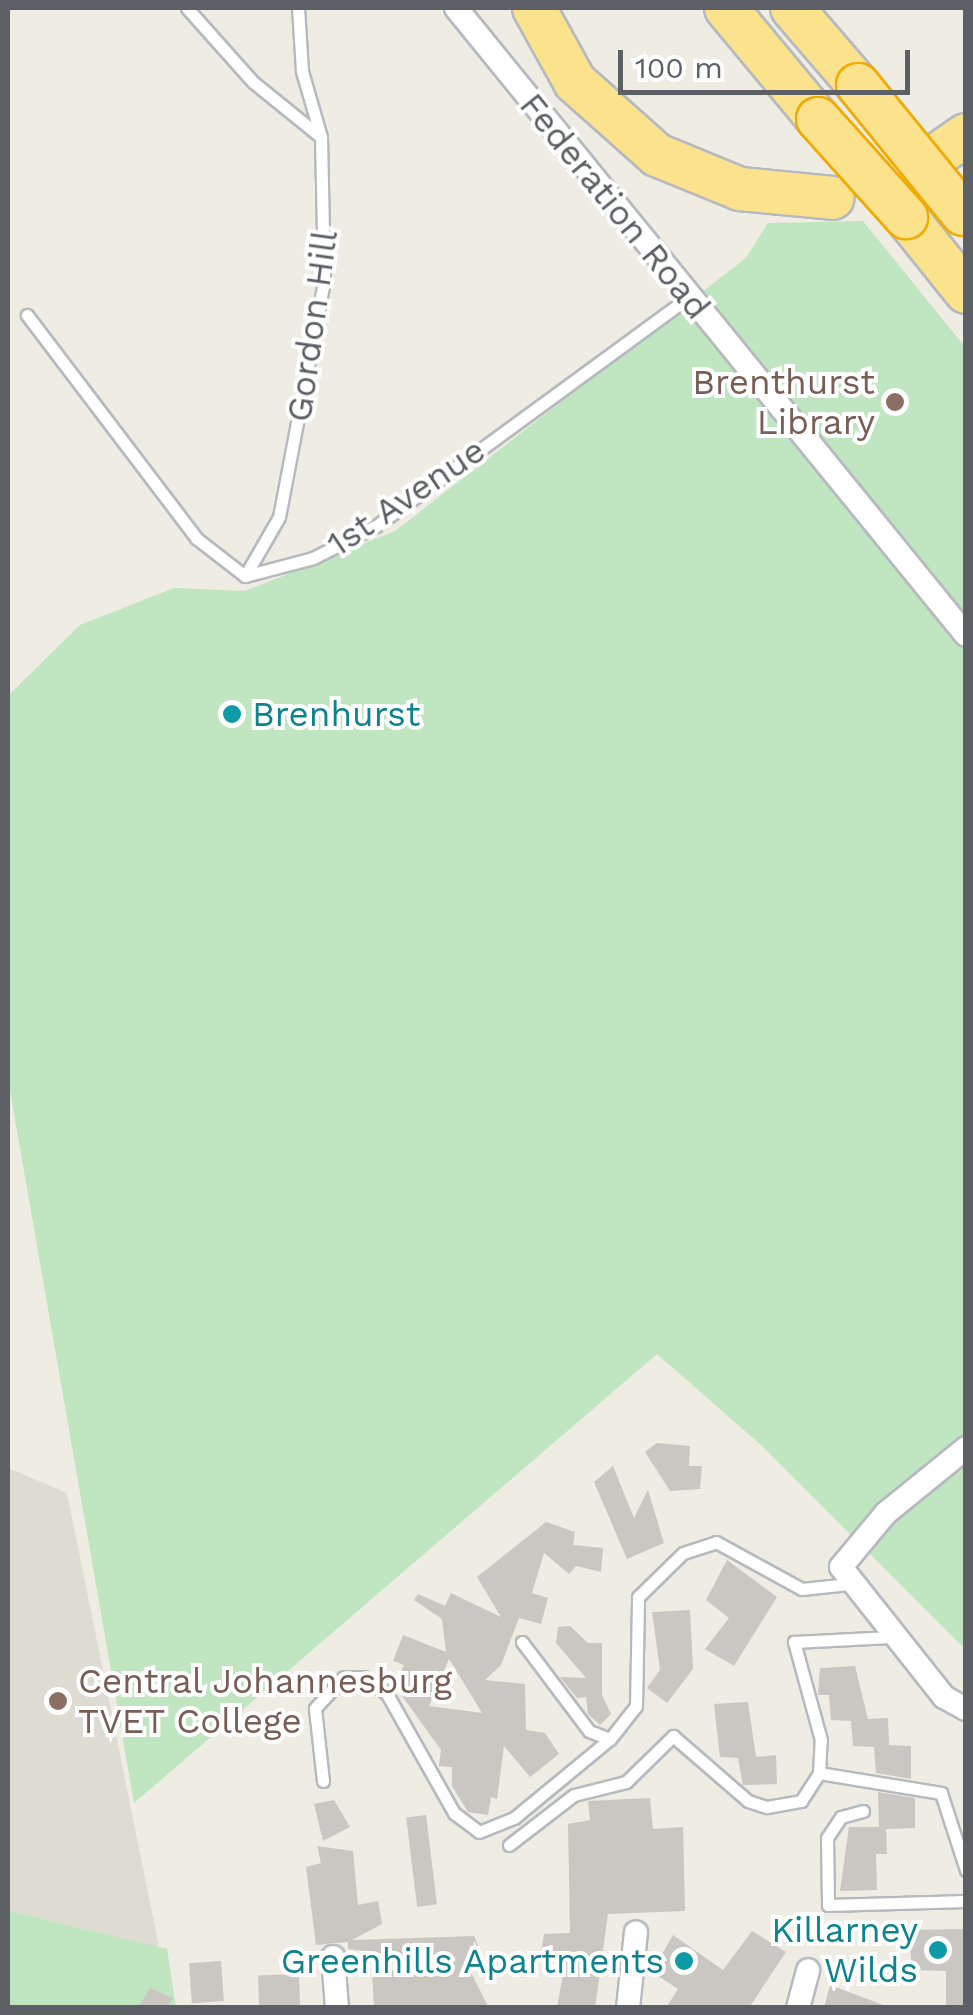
<!DOCTYPE html>
<html>
<head>
<meta charset="utf-8">
<style>
	body { margin:0 }
	#map { position:relative; width:973px; height:2015px; overflow:hidden; background:#eeece3; font-family:"Work Sans",sans-serif }
	div>[style] { position:absolute }
	[style*='--x'] { left:calc(var(--x)*1px); top:calc(var(--y)*1px); width:calc(var(--w)*1px); rotate:calc(var(--a)*1deg) }
	.education>* { inset:0; background:#dedbd2 }
	.green>* { inset:0; background:#c0e5c1 }
	.building>* { inset:0; background:#cac6c1; transform-origin:0 0 }
	.roads { filter:drop-shadow(2px 0 #b6b9be) drop-shadow(-2px 0 #b6b9be) drop-shadow(0 2px #b6b9be) drop-shadow(0 -2px #b6b9be) }
	.service>* { height:11px; margin:-5.5px; padding:0 5.5px; transform-origin:5.5px; border-radius:5.5px; background:#fff }
	.minor>* { height:22px; margin:-11px; padding:0 11px; transform-origin:11px; border-radius:11px; background:#fff }
	.motorway>* { height:42px; margin:-21px; padding:0 21px; transform-origin:21px; border-radius:21px; background:#fbe28d }
	.bridges { filter:drop-shadow(2px 0 #efab03) drop-shadow(-2px 0 #efab03) drop-shadow(0 2px #efab03) drop-shadow(0 -2px #efab03) }
	.motorway-bridge>* { height:42px; margin:-21px; padding:0 21px; transform-origin:21px; border-radius:21px; background:#fbe28d }
	.dots>* { width:28px; height:28px; translate:-50% -50%; box-sizing:border-box; border:5px solid #fff; border-radius:50% }
	span { translate:-50% -50%; white-space:nowrap; text-align:center; line-height:1.15; -webkit-text-stroke:8px #fff; paint-order:stroke }
	.street-label { font-size:35px; color:#5c5f64 }
	.education-label { font-size:35px; color:#785e54 }
	.right { translate:-100% -50%; text-align:right }
	.left { translate:0 -50%; text-align:left }
	.culture-label { font-size:35px; color:#0d838f }
	.frame { position:absolute; inset:0; border:10px solid #5c5f64; pointer-events:none }
	.scale { position:absolute; left:618px; top:50px; width:292px; height:45px; box-sizing:border-box; border:5px solid #5c5f64; border-top:0; padding-left:12px; font-size:30px; line-height:35px; white-space:nowrap; color:#5c5f64; -webkit-text-stroke:8px #fff; paint-order:stroke }
</style>
</head>
<body>
<div id="map">
	<div class="education">
		<i style="clip-path:polygon(8px 1468px,67px 1493px,159px 1947px,8px 1910px)"></i>
	</div>
	<div class="green">
		<i style="clip-path:polygon(863px 221px,965px 347px,965px 1649px,762px 1446px,657px 1354px,134px 1803px,8px 1079px,8px 696px,80px 625px,174px 588px,245px 591px,395px 531px,746px 258px,768px 223px)"></i>
		<i style="clip-path:polygon(8px 1910px,167px 1949px,176px 2007px,8px 2008px)"></i>
	</div>
	<div class="building">
		<i style="clip-path:polygon(657px 1443px,690px 1446px,689px 1466px,702px 1466px,700px 1489px,670px 1491px,645px 1452px)"></i>
		<i style="clip-path:polygon(613px 1466px,634px 1518px,648px 1490px,664px 1543px,627px 1559px,594px 1482px)"></i>
		<i style="clip-path:polygon(evenodd,546px 1522px,575px 1532px,573px 1545px,603px 1548px,601px 1572px,576px 1566px,569px 1574px,544px 1553px,532px 1593px,548px 1598px,541px 1624px,519px 1618px,501px 1665px,485px 1680px,525px 1684px,526px 1730px,545px 1733px,559px 1754px,530px 1777px,504px 1746px,497px 1799px,491px 1797px,488px 1815px,468px 1812px,452px 1786px,452px 1767px,439px 1766px,441px 1750px,395px 1686px,404px 1665px,393px 1661px,403px 1635px,446px 1652px,442px 1619px,414px 1600px,418px 1594px,445px 1606px,451px 1593px,501px 1617px,477px 1577px,546px 1522px,449px 1659px,470px 1693px,482px 1713px,429px 1706px,449px 1659px)"></i>
		<i style="clip-path:polygon(727px 1560px,777px 1597px,734px 1666px,705px 1649px,729px 1618px,706px 1600px)"></i>
		<i style="clip-path:polygon(690px 1610px,693px 1669px,667px 1703px,647px 1688px,660px 1670px,652px 1612px)"></i>
		<i style="clip-path:polygon(570px 1626px,588px 1643px,602px 1643px,602px 1695px,611px 1714px,600px 1725px,588px 1714px,586px 1697px,577px 1698px,560px 1677px,586px 1678px,556px 1643px,558px 1627px)"></i>
		<i style="clip-path:polygon(855px 1666px,868px 1719px,888px 1718px,889px 1745px,911px 1746px,911px 1779px,876px 1773px,874px 1747px,853px 1746px,851px 1721px,831px 1720px,829px 1695px,818px 1695px,820px 1668px)"></i>
		<i style="clip-path:polygon(748px 1702px,756px 1757px,776px 1755px,777px 1784px,743px 1785px,738px 1758px,720px 1757px,714px 1704px)"></i>
		<i style="clip-path:polygon(878px 1792px,915px 1798px,915px 1828px,886px 1829px,887px 1854px,876px 1854px,877px 1890px,840px 1891px,849px 1827px,879px 1827px)"></i>
		<i style="clip-path:polygon(650px 1798px,653px 1829px,683px 1827px,685px 1911px,608px 1914px,595px 2008px,557px 2008px,565px 1963px,540px 1959px,544px 1934px,570px 1933px,568px 1824px,590px 1820px,588px 1801px)"></i>
		<i style="clip-path:polygon(334px 1800px,350px 1827px,323px 1841px,314px 1804px)"></i>
		<i style="left:426px;top:1815px;width:90px;height:20px;rotate:83deg"></i>
		<i style="clip-path:polygon(317px 1846px,353px 1851px,358px 1905px,378px 1901px,382px 1924px,352px 1940px,474px 1936px,481px 1952px,465px 1961px,489px 2008px,374px 2008px,372px 1971px,413px 1970px,414px 1958px,348px 1949px,348px 1942px,316px 1945px,306px 1867px,321px 1863px)"></i>
		<i style="clip-path:polygon(966px 1929px,966px 2008px,946px 2008px,946px 1971px,912px 1970px,909px 1930px)"></i>
		<i style="clip-path:polygon(752px 1931px,786px 1952px,749px 2008px,666px 2008px,678px 1989px,652px 1972px,673px 1935px,723px 1970px)"></i>
		<i style="left:221px;top:1961px;width:40px;height:32px;rotate:86deg"></i>
		<i style="left:299px;top:1974px;width:34px;height:41px;rotate:88deg"></i>
		<i style="clip-path:polygon(830px 1985px,886px 2006px,885px 2008px,824px 2008px)"></i>
		<i style="clip-path:polygon(150px 1988px,173px 1998px,167px 2008px,138px 2008px)"></i>
	</div>
	<div class="roads">
		<div class="service">
			<i style="--x:187;--y:8;--w:99;--a:48.3"></i>
			<i style="--x:253;--y:82;--w:87;--a:39"></i>
			<i style="--x:27;--y:315;--w:280;--a:52.8"></i>
			<i style="--x:196;--y:538;--w:62;--a:37.8"></i>
			<i style="--x:245;--y:576;--w:70;--a:-14.8"></i>
			<i style="--x:313;--y:558;--w:71;--a:-26.9"></i>
			<i style="--x:376;--y:526;--w:386;--a:-36.2"></i>
			<i style="--x:245;--y:576;--w:68;--a:-60"></i>
			<i style="--x:279;--y:517;--w:241;--a:-79.2"></i>
			<i style="--x:324;--y:280;--w:143;--a:-91.2"></i>
			<i style="--x:321;--y:137;--w:69;--a:-106.1"></i>
			<i style="--x:302;--y:71;--w:63;--a:-93.6"></i>
			<i style="--x:522;--y:1642;--w:111;--a:53"></i>
			<i style="--x:589;--y:1731;--w:22;--a:21"></i>
			<i style="--x:610;--y:1739;--w:42;--a:-51.8"></i>
			<i style="--x:636;--y:1706;--w:109;--a:-88.9"></i>
			<i style="--x:638;--y:1597;--w:63;--a:-44.4"></i>
			<i style="--x:683;--y:1553;--w:35;--a:-18"></i>
			<i style="--x:716;--y:1542;--w:98;--a:28.7"></i>
			<i style="--x:802;--y:1589;--w:47;--a:-6.1"></i>
			<i style="--x:819;--y:1773;--w:124;--a:9.3"></i>
			<i style="--x:941;--y:1793;--w:81;--a:72"></i>
			<i style="--x:323;--y:1781;--w:73;--a:-96.3"></i>
			<i style="--x:315;--y:1708;--w:42;--a:-46.9"></i>
			<i style="--x:344;--y:1677;--w:20;--a:0"></i>
			<i style="--x:364;--y:1677;--w:29;--a:36"></i>
			<i style="--x:387;--y:1694;--w:137;--a:60.6"></i>
			<i style="--x:454;--y:1813;--w:31;--a:37"></i>
			<i style="--x:479;--y:1832;--w:38;--a:-22"></i>
			<i style="--x:514;--y:1818;--w:124;--a:-39.5"></i>
			<i style="--x:863;--y:1811;--w:23;--a:165"></i>
			<i style="--x:841;--y:1817;--w:25;--a:124"></i>
			<i style="--x:827;--y:1838;--w:67;--a:89.1"></i>
			<i style="--x:828;--y:1905;--w:138;--a:-1.7"></i>
			<i style="--x:509;--y:1845;--w:82;--a:-37.6"></i>
			<i style="--x:574;--y:1795;--w:54;--a:-14"></i>
			<i style="--x:626;--y:1782;--w:66;--a:-44.4"></i>
			<i style="--x:673;--y:1736;--w:99;--a:40.9"></i>
			<i style="--x:748;--y:1801;--w:20;--a:18"></i>
			<i style="--x:767;--y:1807;--w:35;--a:-10"></i>
			<i style="--x:801;--y:1801;--w:33;--a:-57"></i>
			<i style="--x:819;--y:1773;--w:33;--a:-87"></i>
			<i style="--x:821;--y:1740;--w:102;--a:-105.4"></i>
			<i style="--x:794;--y:1642;--w:97;--a:-3"></i>
		</div>
		<div class="minor">
			<i style="--x:456;--y:8;--w:808;--a:50.88"></i>
			<i style="--x:966;--y:1448;--w:103;--a:140.9"></i>
			<i style="--x:886;--y:1513;--w:70;--a:129.8"></i>
			<i style="--x:841;--y:1567;--w:166;--a:51.6"></i>
			<i style="--x:944;--y:1697;--w:25;--a:29"></i>
			<i style="--x:333;--y:1957;--w:51;--a:85.5"></i>
			<i style="--x:628;--y:2008;--w:76;--a:-84"></i>
			<i style="--x:798;--y:2008;--w:39;--a:-75"></i>
		</div>
		<div class="motorway">
			<i style="--x:534;--y:8;--w:85;--a:61"></i>
			<i style="--x:575;--y:82;--w:110;--a:41.7"></i>
			<i style="--x:657;--y:155;--w:90;--a:22.3"></i>
			<i style="--x:740;--y:189;--w:93;--a:5.5"></i>
			<i style="--x:726;--y:8;--w:144;--a:50.3"></i>
			<i style="--x:792;--y:8;--w:101;--a:49.4"></i>
			<i style="--x:943;--y:151;--w:28;--a:-35"></i>
			<i style="--x:906;--y:217;--w:96;--a:51.3"></i>
		</div>
	</div>
	<div class="bridges">
		<div class="motorway-bridge">
			<i style="--x:858;--y:85;--w:166;--a:50.9"></i>
			<i style="--x:818;--y:119;--w:132;--a:48.1"></i>
		</div>
	</div>
	<div class="dots">
		<i style="left:895px;top:402px;background:#8d6e63"></i>
		<i style="left:232px;top:714px;background:#0f9aa8"></i>
		<i style="left:58px;top:1701px;background:#8d6e63"></i>
		<i style="left:938px;top:1950px;background:#0f9aa8"></i>
		<i style="left:684px;top:1961px;background:#0f9aa8"></i>
	</div>
	<div class="street-label">
		<span style="left:615px;top:206px;rotate:51deg">Federation Road</span>
		<span style="left:312px;top:326px;rotate:-82deg">Gordon Hill</span>
		<span style="left:406px;top:497px;rotate:-34deg">1st Avenue</span>
	</div>
	<div class="education-label">
		<span class="right" style="left:875px;top:402px">Brenthurst<br>Library</span>
		<span class="left" style="left:78px;top:1701px">Central Johannesburg<br>TVET College</span>
	</div>
	<div class="culture-label">
		<span class="left" style="left:252px;top:714px">Brenhurst</span>
		<span class="right" style="left:918px;top:1950px">Killarney<br>Wilds</span>
		<span class="right" style="left:664px;top:1961px">Greenhills Apartments</span>
	</div>
	<div class="frame"></div>
	<div class="scale">100 m</div>
</div>
</body>
</html>
